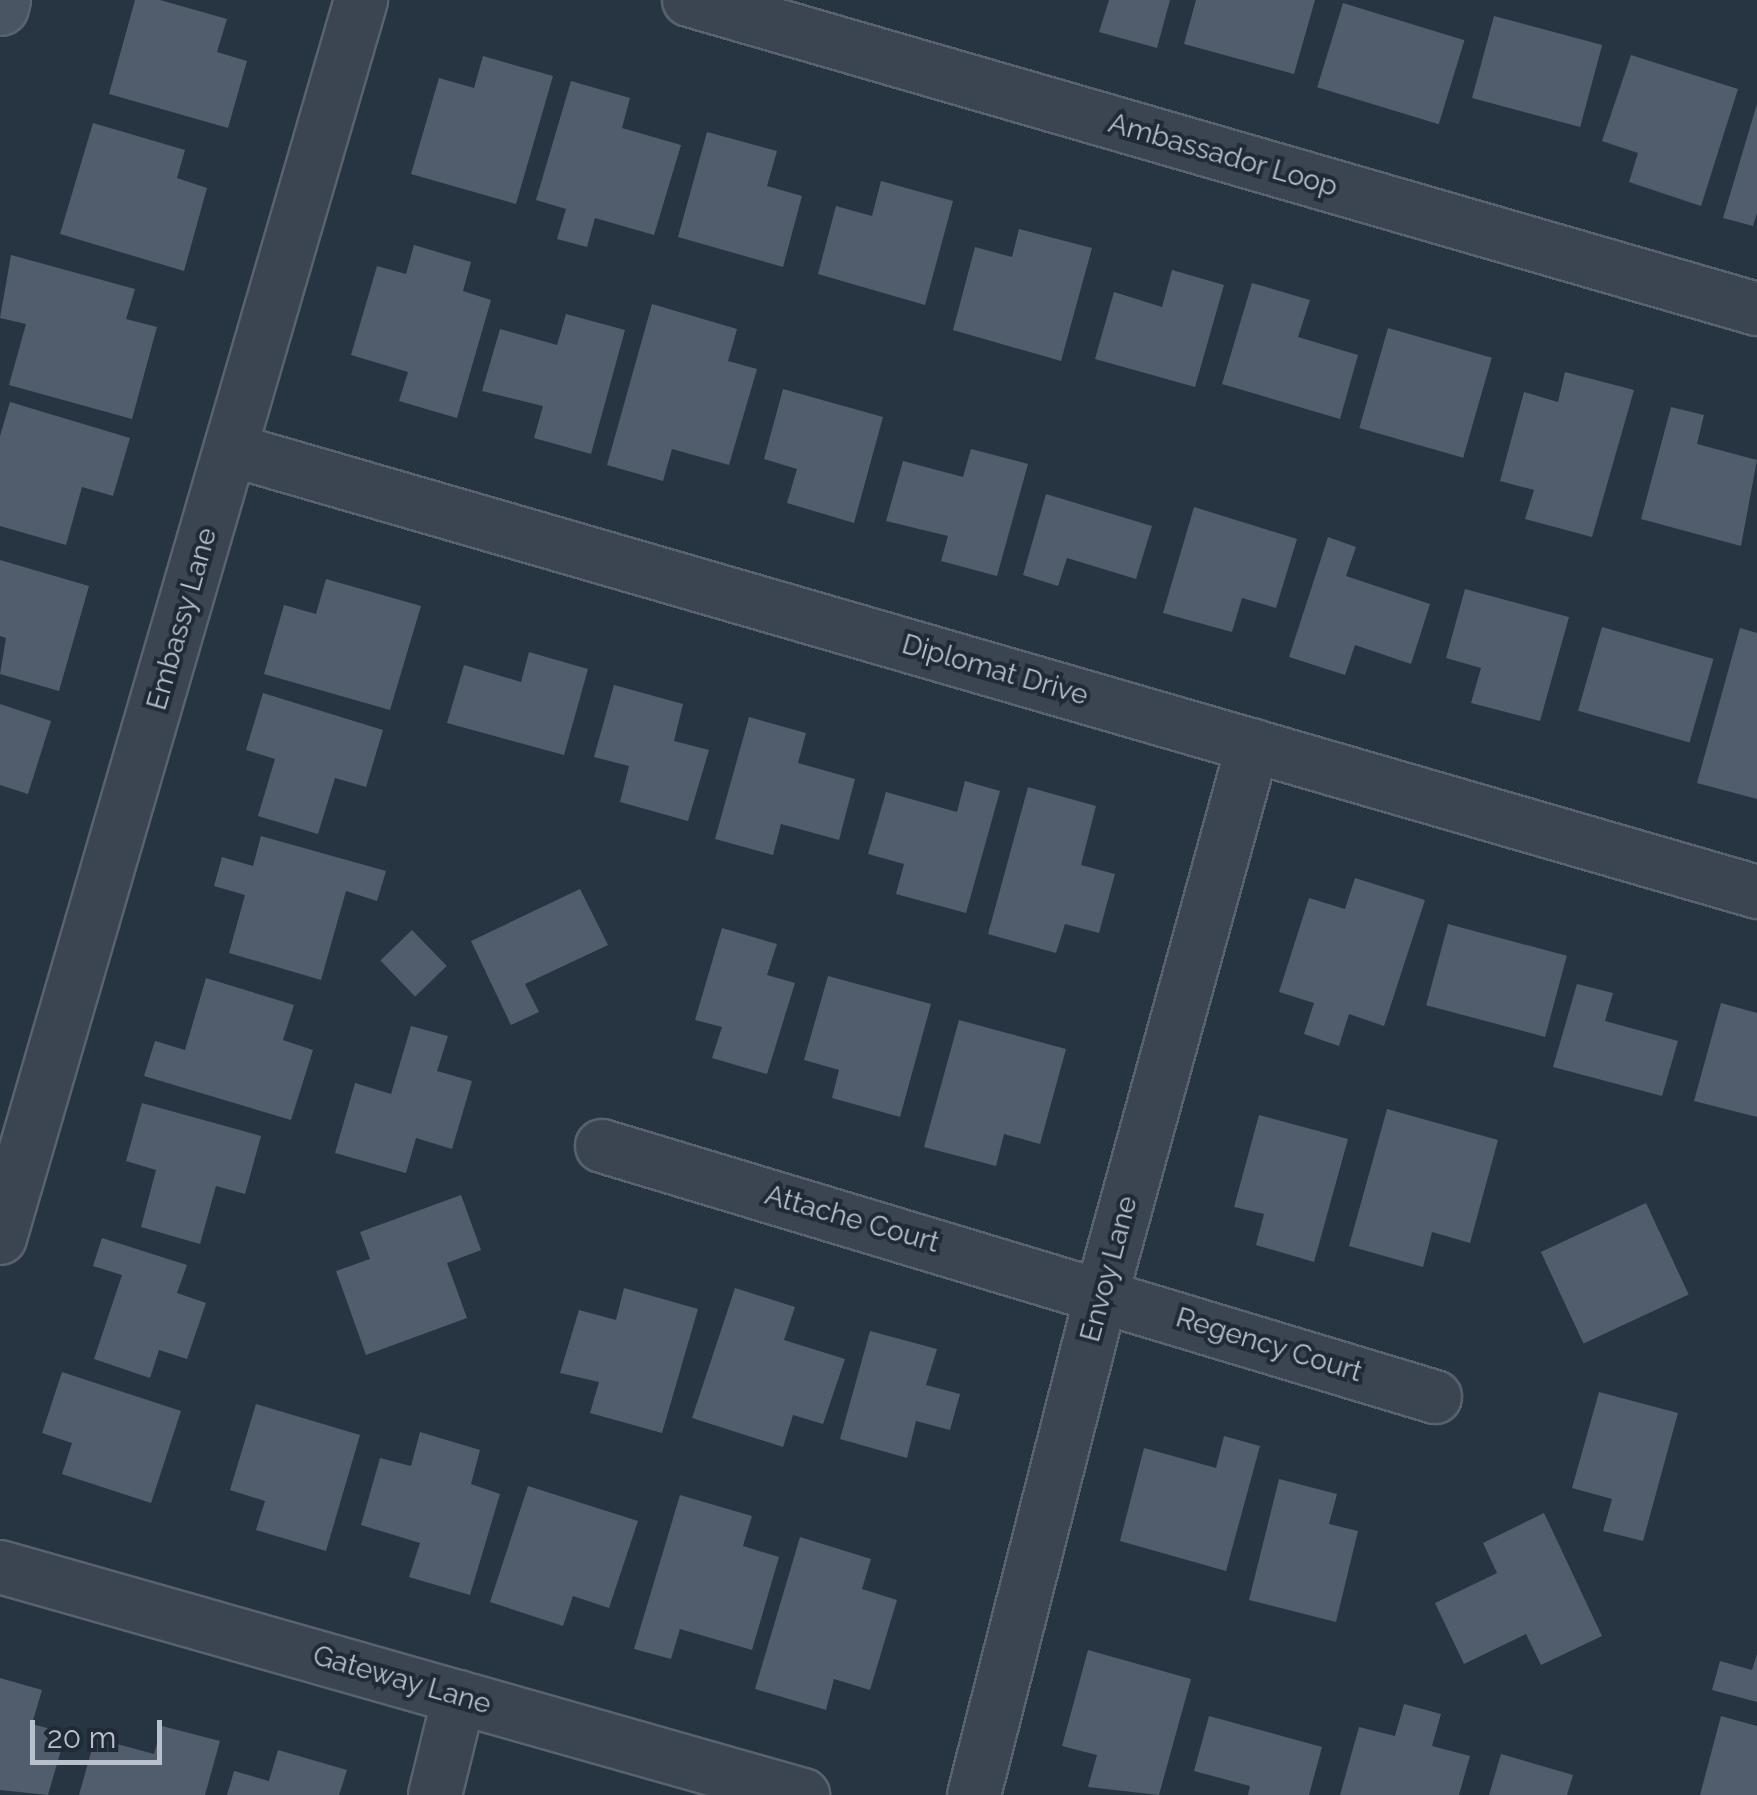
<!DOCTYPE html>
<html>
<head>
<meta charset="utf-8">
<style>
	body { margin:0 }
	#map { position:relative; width:1757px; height:1795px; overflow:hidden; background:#273441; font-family:Raleway,sans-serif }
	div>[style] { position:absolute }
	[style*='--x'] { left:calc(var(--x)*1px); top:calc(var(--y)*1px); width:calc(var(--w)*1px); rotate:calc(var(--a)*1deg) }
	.building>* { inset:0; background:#515d6c; transform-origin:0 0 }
	.roads { filter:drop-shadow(2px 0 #59636e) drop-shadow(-2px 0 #59636e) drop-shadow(0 2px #59636e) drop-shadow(0 -2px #59636e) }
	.street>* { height:52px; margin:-26px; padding:0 26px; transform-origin:26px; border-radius:26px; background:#3b4551 }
	.secondary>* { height:55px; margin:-27.5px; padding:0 27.5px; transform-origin:27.5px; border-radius:27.5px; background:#4a5564 }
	span { translate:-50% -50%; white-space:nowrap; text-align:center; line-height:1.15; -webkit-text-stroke:8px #202a36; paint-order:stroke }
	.street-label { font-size:28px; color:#b8c0cb }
	.scale { position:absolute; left:30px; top:1720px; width:132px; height:45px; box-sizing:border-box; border:5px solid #b8c0cb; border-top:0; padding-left:12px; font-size:30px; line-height:35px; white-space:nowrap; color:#b8c0cb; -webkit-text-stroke:8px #202a36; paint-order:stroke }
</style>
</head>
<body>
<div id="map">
	<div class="building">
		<i style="clip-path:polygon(135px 0,160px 0,227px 19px,217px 52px,247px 61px,228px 128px,109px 94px)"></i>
		<i style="clip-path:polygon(1109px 0,1170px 0,1157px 48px,1099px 32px)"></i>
		<i style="clip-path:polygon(1196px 0,1315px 0,1294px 74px,1184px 44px)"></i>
		<i style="left:1343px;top:3px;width:127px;height:88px;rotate:17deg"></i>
		<i style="left:1494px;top:16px;width:112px;height:85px;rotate:15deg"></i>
		<i style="clip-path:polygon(1631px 55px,1738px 89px,1701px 206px,1629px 182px,1638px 153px,1602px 141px)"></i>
		<i style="clip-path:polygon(483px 56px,553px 76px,516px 204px,411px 174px,439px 78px,474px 88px)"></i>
		<i style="clip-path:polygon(571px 81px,630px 98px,622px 128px,681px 145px,654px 235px,595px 218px,587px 247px,557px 239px,566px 209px,536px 200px)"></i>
		<i style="clip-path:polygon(1757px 104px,1757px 213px,1753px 226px,1723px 218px)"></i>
		<i style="clip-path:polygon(93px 123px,185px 150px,177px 178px,207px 188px,184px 271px,60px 234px)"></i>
		<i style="clip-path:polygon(707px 132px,777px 151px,767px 186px,802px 196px,783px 267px,678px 237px)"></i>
		<i style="clip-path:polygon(881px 181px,953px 201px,925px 305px,818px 274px,836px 206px,872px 216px)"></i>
		<i style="clip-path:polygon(1019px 229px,1092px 248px,1061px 361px,953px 330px,975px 247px,1012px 257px)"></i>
		<i style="clip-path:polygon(414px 245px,471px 262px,463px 291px,491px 300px,457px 418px,399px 401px,408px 372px,351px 355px,377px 266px,406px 274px)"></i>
		<i style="clip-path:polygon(11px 255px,135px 289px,126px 319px,157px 327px,132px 419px,9px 385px,26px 324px,0 318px)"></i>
		<i style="clip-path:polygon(1172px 270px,1224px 285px,1195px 387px,1095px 359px,1114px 292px,1162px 307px)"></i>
		<i style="clip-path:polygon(1252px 283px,1310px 300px,1298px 337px,1358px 355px,1340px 419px,1222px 384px)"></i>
		<i style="clip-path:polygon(652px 304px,737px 329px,728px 361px,757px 369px,729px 465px,672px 449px,663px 481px,607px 465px)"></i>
		<i style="clip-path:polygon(566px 314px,625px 330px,591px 454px,534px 438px,543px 406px,482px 391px,500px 329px,557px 345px)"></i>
		<i style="left:1388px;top:328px;width:108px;height:104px;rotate:16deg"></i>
		<i style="clip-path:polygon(1565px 372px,1634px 390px,1592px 537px,1525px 519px,1534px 490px,1500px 481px,1524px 392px,1558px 402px)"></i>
		<i style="clip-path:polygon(783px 389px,883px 417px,854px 523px,787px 503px,797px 469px,764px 459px)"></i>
		<i style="clip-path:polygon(10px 402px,130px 438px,113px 496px,82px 487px,66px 545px,0 526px,0 436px)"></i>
		<i style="clip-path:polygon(1671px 407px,1704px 415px,1697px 444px,1757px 460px,1741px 546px,1641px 519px)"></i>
		<i style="clip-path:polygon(971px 449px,1028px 464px,997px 576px,941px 561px,948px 536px,886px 521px,903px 461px,963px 477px)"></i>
		<i style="clip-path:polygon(1046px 494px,1152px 526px,1136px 579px,1067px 558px,1058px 586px,1023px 575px)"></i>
		<i style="clip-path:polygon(1194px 507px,1297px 539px,1276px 608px,1242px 598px,1232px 632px,1163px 613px)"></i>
		<i style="clip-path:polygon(1328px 537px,1356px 547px,1346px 576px,1430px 604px,1411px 664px,1355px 645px,1345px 675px,1289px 657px)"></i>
		<i style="clip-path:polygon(0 560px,89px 586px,59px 691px,0 674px,6px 638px,0 636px)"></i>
		<i style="clip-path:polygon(326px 579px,421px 606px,390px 710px,264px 674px,284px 605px,316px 614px)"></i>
		<i style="clip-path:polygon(1465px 589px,1569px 617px,1540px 721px,1471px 703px,1481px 668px,1446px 658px)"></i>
		<i style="left:1602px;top:627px;width:116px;height:87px;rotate:16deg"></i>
		<i style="clip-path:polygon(1740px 628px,1757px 633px,1757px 799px,1697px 783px)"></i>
		<i style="clip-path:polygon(529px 652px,588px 669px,564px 755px,447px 723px,464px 665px,521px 682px)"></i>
		<i style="clip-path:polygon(614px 685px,683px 704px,674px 741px,709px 750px,688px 821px,620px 802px,629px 766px,594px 757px)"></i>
		<i style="clip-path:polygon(263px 693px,383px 730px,366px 787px,335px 778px,318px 834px,258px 816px,275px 759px,246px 750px)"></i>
		<i style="clip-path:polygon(0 704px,51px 721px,28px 794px,0 785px)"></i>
		<i style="clip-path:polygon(749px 717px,806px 733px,798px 763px,855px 779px,839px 840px,781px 824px,773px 855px,715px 839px)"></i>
		<i style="clip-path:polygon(965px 781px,1000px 791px,966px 913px,896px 894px,904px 864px,868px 854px,886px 792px,957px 812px)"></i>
		<i style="clip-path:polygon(1028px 787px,1096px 806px,1081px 865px,1115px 874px,1099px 933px,1065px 924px,1056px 953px,988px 934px)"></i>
		<i style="clip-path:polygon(261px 836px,386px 871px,377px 901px,346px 891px,321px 980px,229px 953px,245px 895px,214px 886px,222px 857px,253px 866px)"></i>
		<i style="clip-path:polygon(1355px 878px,1425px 900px,1384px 1026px,1349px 1014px,1339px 1046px,1304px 1034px,1314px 1003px,1279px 992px,1309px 898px,1345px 909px)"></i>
		<i style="clip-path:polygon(580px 889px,608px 945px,525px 984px,539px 1012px,511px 1025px,471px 941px)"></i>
		<i style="left:1448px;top:924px;width:123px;height:84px;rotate:15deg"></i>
		<i style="clip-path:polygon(722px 928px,777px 944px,767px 975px,795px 983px,767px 1074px,712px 1058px,722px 1027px,695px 1020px)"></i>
		<i style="left:412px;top:930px;width:50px;height:44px;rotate:46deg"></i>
		<i style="clip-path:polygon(828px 976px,931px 1004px,900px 1117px,832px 1098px,839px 1070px,804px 1060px)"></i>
		<i style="clip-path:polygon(206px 978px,294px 1005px,283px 1040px,313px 1050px,291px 1120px,144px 1076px,155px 1041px,185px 1050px)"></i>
		<i style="clip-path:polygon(1577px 984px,1613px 993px,1605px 1021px,1678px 1041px,1662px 1096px,1553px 1067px)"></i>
		<i style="clip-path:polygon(1721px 1003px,1757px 1013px,1757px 1117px,1694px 1101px)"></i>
		<i style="clip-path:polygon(959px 1020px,1066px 1049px,1040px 1144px,1004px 1134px,996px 1166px,924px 1147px)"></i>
		<i style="clip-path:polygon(411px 1026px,448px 1036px,437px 1071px,472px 1081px,452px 1149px,416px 1138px,406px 1173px,335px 1153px,355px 1083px,391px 1094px)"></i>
		<i style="clip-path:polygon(142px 1103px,261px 1136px,245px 1194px,216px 1186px,200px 1244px,141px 1227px,156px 1170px,126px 1161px)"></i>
		<i style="clip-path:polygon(1387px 1109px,1498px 1140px,1470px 1243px,1432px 1232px,1423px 1267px,1349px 1246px)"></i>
		<i style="clip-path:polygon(1259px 1115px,1348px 1139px,1314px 1262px,1256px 1245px,1264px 1214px,1234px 1207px)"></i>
		<i style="clip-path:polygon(461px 1195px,481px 1250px,447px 1263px,467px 1318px,366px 1355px,336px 1271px,370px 1259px,360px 1232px)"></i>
		<i style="left:1646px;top:1203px;width:101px;height:116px;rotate:65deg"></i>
		<i style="clip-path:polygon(102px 1238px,187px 1265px,177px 1293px,206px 1303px,187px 1359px,159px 1350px,150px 1378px,94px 1359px,122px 1275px,93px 1266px)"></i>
		<i style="clip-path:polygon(624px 1288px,698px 1309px,662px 1433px,590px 1413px,599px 1382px,560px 1373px,579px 1310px,616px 1320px)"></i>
		<i style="clip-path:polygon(735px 1288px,795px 1307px,784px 1340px,845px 1359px,823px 1424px,793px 1415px,783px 1447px,692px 1418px)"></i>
		<i style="clip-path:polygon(870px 1331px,937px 1349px,926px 1385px,960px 1394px,950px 1430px,916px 1421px,907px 1458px,840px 1439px)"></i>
		<i style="clip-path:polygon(62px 1372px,181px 1411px,151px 1503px,62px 1474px,72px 1443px,42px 1433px)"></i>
		<i style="clip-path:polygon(1599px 1392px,1678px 1413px,1643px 1541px,1603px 1531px,1612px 1499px,1572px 1488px)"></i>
		<i style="clip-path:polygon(256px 1404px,360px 1435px,326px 1551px,256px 1530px,265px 1501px,230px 1490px)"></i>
		<i style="clip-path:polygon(420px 1432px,480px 1450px,471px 1484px,500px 1494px,470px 1595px,409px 1577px,420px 1543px,361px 1525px,380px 1458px,411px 1466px)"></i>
		<i style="clip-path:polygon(1224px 1436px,1260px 1446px,1226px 1571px,1120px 1541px,1144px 1448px,1216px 1468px)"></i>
		<i style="clip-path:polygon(1279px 1479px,1337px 1494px,1329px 1524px,1358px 1531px,1336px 1622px,1249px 1600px)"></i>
		<i style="clip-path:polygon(528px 1486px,638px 1521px,609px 1608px,573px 1596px,563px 1626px,490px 1602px)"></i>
		<i style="clip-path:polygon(680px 1495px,752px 1516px,743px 1546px,779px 1557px,752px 1650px,680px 1629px,671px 1659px,634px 1649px)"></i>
		<i style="clip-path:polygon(1544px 1513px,1602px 1636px,1541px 1665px,1526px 1634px,1464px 1664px,1435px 1603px,1497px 1573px,1483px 1543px)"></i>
		<i style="clip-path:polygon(800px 1537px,871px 1559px,862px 1589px,897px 1600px,870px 1690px,834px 1679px,826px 1710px,755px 1689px)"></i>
		<i style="clip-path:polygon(1088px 1650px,1191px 1679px,1159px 1795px,1088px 1787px,1097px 1755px,1062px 1746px)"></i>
		<i style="clip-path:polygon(1757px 1654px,1757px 1702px,1712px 1690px,1720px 1661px,1752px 1670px)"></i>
		<i style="clip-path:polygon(0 1678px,42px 1690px,32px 1724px,66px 1733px,48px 1795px,0 1790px)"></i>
		<i style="clip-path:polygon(1404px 1704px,1441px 1714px,1432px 1746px,1470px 1756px,1459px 1795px,1340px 1795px,1359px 1727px,1395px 1736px)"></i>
		<i style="clip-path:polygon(1209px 1716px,1322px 1747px,1309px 1795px,1248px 1795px,1250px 1786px,1194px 1771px)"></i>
		<i style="clip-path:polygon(1721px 1716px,1757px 1726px,1757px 1795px,1700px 1795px)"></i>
		<i style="clip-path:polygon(162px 1726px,220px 1741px,205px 1795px,79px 1795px,95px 1738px,154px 1754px)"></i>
		<i style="clip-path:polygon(278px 1750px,347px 1770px,339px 1795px,227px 1795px,234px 1771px,269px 1781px)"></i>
		<i style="clip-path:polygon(1501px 1754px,1573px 1775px,1567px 1795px,1489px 1795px)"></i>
	</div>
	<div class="roads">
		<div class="street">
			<i style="--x:689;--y:0;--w:1112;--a:16.14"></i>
			<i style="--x:232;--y:450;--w:1588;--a:16.16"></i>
			<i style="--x:602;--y:1146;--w:870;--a:16.77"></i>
			<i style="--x:0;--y:1238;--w:1290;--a:-73.74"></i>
			<i style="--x:0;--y:1567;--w:835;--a:15.85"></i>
			<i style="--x:435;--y:1795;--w:101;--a:-76.2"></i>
			<i style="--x:974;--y:1795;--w:518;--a:-75.7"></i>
			<i style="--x:1102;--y:1293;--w:568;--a:-74.59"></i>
		</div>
		<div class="secondary">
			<i style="--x:0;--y:7;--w:7;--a:-74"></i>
		</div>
	</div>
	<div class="street-label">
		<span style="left:1223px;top:155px;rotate:16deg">Ambassador Loop</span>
		<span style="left:182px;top:619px;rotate:-74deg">Embassy Lane</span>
		<span style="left:995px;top:670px;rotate:16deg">Diplomat Drive</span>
		<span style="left:852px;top:1219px;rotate:16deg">Attache Court</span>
		<span style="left:1109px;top:1269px;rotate:-75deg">Envoy Lane</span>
		<span style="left:1269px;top:1345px;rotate:17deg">Regency Court</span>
		<span style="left:402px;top:1680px;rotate:16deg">Gateway Lane</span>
	</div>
	<div class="scale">20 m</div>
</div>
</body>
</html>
